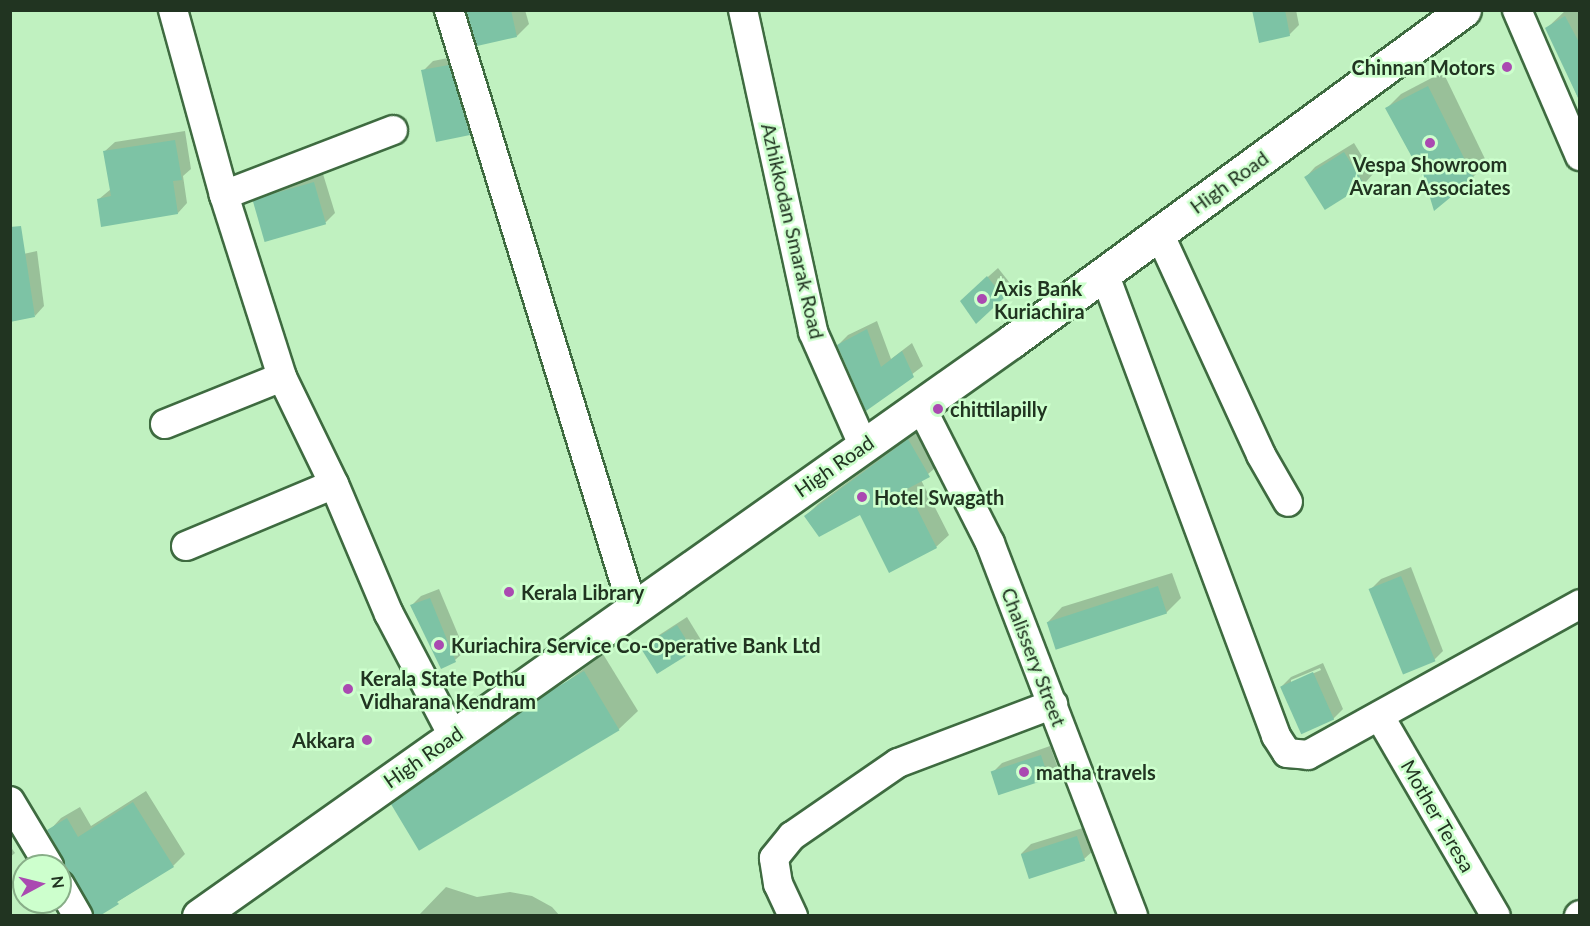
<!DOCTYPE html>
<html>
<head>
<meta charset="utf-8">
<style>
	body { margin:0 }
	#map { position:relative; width:1590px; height:926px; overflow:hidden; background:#c0f1c0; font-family:Lato,sans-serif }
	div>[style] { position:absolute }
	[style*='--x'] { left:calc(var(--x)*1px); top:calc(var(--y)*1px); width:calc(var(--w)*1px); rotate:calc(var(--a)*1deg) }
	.shadow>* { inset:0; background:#0003 }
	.building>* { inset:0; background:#7dc3a5; transform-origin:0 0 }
	.roads { filter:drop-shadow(2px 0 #3e6b40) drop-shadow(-2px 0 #3e6b40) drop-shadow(0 2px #3e6b40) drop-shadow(0 -2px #3e6b40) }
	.street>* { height:28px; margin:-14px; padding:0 14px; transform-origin:14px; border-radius:14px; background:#fff }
	.primary>* { height:33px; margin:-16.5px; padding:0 16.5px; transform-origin:16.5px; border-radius:16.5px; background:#fff }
	.dots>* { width:16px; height:16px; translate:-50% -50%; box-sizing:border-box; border:3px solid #cdffcd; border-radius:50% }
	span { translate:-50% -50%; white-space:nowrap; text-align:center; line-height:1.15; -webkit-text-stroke:5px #cdffcd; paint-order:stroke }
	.poi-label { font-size:20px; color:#213421; font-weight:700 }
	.right { translate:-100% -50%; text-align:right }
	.left { translate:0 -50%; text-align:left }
	.street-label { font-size:20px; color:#213421 }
	.frame { position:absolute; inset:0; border:12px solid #213421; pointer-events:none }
	.north { position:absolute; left:12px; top:854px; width:60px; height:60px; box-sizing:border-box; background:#cdffcd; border:2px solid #88ae88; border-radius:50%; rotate:83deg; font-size:16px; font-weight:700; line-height:24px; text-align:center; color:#213421 }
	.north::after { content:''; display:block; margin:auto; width:21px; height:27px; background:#aa4ab1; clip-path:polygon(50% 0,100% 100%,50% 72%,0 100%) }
</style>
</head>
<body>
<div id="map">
	<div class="shadow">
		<i style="clip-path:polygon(467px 10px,525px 10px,529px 24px,517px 36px)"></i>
		<i style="clip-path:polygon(1254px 10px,1296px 10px,1299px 25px,1289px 35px)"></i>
		<i style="clip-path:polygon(1566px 10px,1580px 10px,1580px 102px,1547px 28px)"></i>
		<i style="clip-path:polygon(458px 56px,479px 124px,469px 134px,423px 71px,433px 61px)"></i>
		<i style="clip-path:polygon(1443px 72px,1487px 163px,1473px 177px,1426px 180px,1387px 108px,1401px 94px)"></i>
		<i style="clip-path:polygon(185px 131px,191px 169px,183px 176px,187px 203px,178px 213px,99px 199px,111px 189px,105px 151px,115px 142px)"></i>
		<i style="clip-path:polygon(1354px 143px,1373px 174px,1364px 184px,1306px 177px,1315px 167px)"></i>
		<i style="clip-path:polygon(323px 174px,335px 213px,326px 222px,266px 241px,254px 202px,264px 192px)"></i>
		<i style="clip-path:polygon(37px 251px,44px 306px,35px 316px,10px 257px)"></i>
		<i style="clip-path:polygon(998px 268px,1013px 287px,976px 322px,971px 292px)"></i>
		<i style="clip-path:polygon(877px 321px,891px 359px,912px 343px,923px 366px,867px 408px,838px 345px,848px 335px)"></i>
		<i style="clip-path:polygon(921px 428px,941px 463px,921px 480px,949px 535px,936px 547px,861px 513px,806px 516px,818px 504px)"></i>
		<i style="clip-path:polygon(1411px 567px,1443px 651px,1434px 660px,1371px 589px,1381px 579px)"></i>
		<i style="clip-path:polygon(1172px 573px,1181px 598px,1166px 613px,1048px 622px,1062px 607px)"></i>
		<i style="clip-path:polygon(439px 589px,465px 651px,455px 660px,442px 667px,411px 606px,421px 596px)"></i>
		<i style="clip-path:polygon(687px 617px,701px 640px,692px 649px,643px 648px,653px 639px)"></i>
		<i style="clip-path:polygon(603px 654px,638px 711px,619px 729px,400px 814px,419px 795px)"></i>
		<i style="clip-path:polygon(evenodd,1323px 663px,1343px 709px,1333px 719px,1281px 687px,1291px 677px,1323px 663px,1320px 668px,1321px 670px,1291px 683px,1291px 680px,1320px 668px)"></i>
		<i style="clip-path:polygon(1050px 746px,1058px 768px,1048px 778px,992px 773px,1002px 763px)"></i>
		<i style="clip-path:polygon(146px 791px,185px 854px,173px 866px,95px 916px,94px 907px,49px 831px,61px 818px,80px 807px,91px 826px)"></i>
		<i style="clip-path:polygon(1086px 827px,1094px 850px,1084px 859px,1021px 854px,1031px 844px)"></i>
		<i style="clip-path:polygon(10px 846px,15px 853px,10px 857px)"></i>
		<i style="clip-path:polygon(446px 887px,477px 897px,510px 892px,532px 896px,552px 907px,560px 916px,418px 916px)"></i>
	</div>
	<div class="building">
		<i style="clip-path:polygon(466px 10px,511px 10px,517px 37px,477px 46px)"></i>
		<i style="clip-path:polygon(1252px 10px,1285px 10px,1290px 36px,1259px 43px)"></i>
		<i style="clip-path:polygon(1565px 16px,1580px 44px,1580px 102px,1545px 28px)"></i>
		<i style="clip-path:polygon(449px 65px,470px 135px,436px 142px,421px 70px)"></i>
		<i style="clip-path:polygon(1428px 86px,1474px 178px,1434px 211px,1425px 181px,1385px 108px)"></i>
		<i style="clip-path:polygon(175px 140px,182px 180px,173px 181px,178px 214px,101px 227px,97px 199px,111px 196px,103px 151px)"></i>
		<i style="left:1344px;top:152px;width:39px;height:47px;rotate:58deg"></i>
		<i style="left:314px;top:182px;width:44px;height:64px;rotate:74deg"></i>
		<i style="clip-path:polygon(21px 226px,35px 317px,10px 322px,10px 227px)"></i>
		<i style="clip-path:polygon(987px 276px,1004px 298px,976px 324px,960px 301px)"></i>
		<i style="clip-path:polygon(867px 329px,881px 367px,902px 351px,914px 377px,866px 411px,837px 345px)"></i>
		<i style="clip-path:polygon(908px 439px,930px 477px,907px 489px,937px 548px,889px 573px,860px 515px,819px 537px,804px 516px)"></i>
		<i style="left:1401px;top:576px;width:92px;height:35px;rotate:68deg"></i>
		<i style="left:1158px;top:586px;width:29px;height:117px;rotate:72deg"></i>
		<i style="clip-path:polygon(430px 598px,456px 662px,441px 669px,410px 605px)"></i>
		<i style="left:677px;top:625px;width:31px;height:43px;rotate:58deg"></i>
		<i style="left:584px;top:671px;width:69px;height:234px;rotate:59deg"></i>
		<i style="left:1313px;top:672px;width:52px;height:36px;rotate:66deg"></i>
		<i style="left:1041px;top:755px;width:25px;height:53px;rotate:72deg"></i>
		<i style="clip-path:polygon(133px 802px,174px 867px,117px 902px,119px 904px,101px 915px,94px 915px,74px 877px,65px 870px,63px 858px,47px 830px,67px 818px,78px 837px)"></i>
		<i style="left:1077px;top:836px;width:26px;height:59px;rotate:72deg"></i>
	</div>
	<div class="roads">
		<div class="street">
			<i style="--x:173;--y:10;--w:192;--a:74.6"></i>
			<i style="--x:224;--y:195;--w:191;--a:72.3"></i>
			<i style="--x:282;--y:377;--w:119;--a:64.1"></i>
			<i style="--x:334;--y:484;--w:141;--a:67.1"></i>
			<i style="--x:389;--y:614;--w:138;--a:62.3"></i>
			<i style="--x:449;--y:10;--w:627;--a:72.92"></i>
			<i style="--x:743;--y:10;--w:330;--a:77.7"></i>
			<i style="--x:813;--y:332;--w:124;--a:66.1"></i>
			<i style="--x:1517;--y:10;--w:159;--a:66.7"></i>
			<i style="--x:224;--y:195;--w:181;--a:-21"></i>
			<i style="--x:1159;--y:233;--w:244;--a:65.3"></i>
			<i style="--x:1261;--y:455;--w:54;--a:60.1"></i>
			<i style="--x:1104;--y:273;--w:494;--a:69.6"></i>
			<i style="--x:1276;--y:736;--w:20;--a:57"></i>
			<i style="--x:1287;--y:753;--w:21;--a:5"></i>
			<i style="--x:1308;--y:755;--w:311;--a:-29"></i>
			<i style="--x:920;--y:405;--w:155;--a:63.1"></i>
			<i style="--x:990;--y:543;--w:399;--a:69"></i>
			<i style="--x:165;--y:424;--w:126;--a:-21.9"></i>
			<i style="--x:186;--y:546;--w:160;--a:-22.7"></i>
			<i style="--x:1380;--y:717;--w:230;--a:59.8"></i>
			<i style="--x:10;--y:801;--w:76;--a:59"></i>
			<i style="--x:60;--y:885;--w:36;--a:60"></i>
			<i style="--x:793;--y:916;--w:35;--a:-115"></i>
			<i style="--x:778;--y:884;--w:26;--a:-99"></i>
			<i style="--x:774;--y:858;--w:28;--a:-51"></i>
			<i style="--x:792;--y:836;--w:129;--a:-34.6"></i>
			<i style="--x:898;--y:763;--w:166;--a:-20.8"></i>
			<i style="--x:1579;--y:916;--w:1;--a:-45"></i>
		</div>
		<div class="primary">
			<i style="--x:199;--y:916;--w:996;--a:-35.27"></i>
			<i style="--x:1012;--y:341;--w:560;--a:-36.22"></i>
		</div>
	</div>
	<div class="dots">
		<i style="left:1507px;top:67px;background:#aa4ab1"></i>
		<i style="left:1430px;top:143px;background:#aa4ab1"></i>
		<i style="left:982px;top:299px;background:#aa4ab1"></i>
		<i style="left:938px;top:409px;background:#aa4ab1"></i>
		<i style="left:862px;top:497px;background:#aa4ab1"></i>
		<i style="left:509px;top:592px;background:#aa4ab1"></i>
		<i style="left:439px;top:645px;background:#aa4ab1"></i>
		<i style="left:348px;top:689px;background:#aa4ab1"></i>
		<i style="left:367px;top:740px;background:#aa4ab1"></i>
		<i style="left:1024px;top:772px;background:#aa4ab1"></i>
	</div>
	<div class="poi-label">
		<span class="right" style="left:1495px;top:67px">Chinnan Motors</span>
		<span style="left:1430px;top:176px">Vespa Showroom<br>Avaran Associates</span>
		<span class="left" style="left:994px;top:300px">Axis Bank<br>Kuriachira</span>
		<span class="left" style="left:950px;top:409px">chittilapilly</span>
		<span class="left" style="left:874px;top:497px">Hotel Swagath</span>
		<span class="left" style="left:521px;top:592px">Kerala Library</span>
		<span class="left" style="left:451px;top:645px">Kuriachira Service Co-Operative Bank Ltd</span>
		<span class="left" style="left:360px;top:690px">Kerala State Pothu<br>Vidharana Kendram</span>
		<span class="right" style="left:355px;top:740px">Akkara</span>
		<span class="left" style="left:1036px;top:772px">matha travels</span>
	</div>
	<div class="street-label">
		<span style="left:1229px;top:182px;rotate:-36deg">High Road</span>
		<span style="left:793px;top:231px;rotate:77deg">Azhikkodan Smarak Road</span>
		<span style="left:834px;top:466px;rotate:-35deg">High Road</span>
		<span style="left:1034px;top:657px;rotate:69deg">Chalissery Street</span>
		<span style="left:423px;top:757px;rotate:-35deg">High Road</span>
		<span style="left:1438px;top:816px;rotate:60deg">Mother Teresa</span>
	</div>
	<div class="frame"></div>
	<div class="north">N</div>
</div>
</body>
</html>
